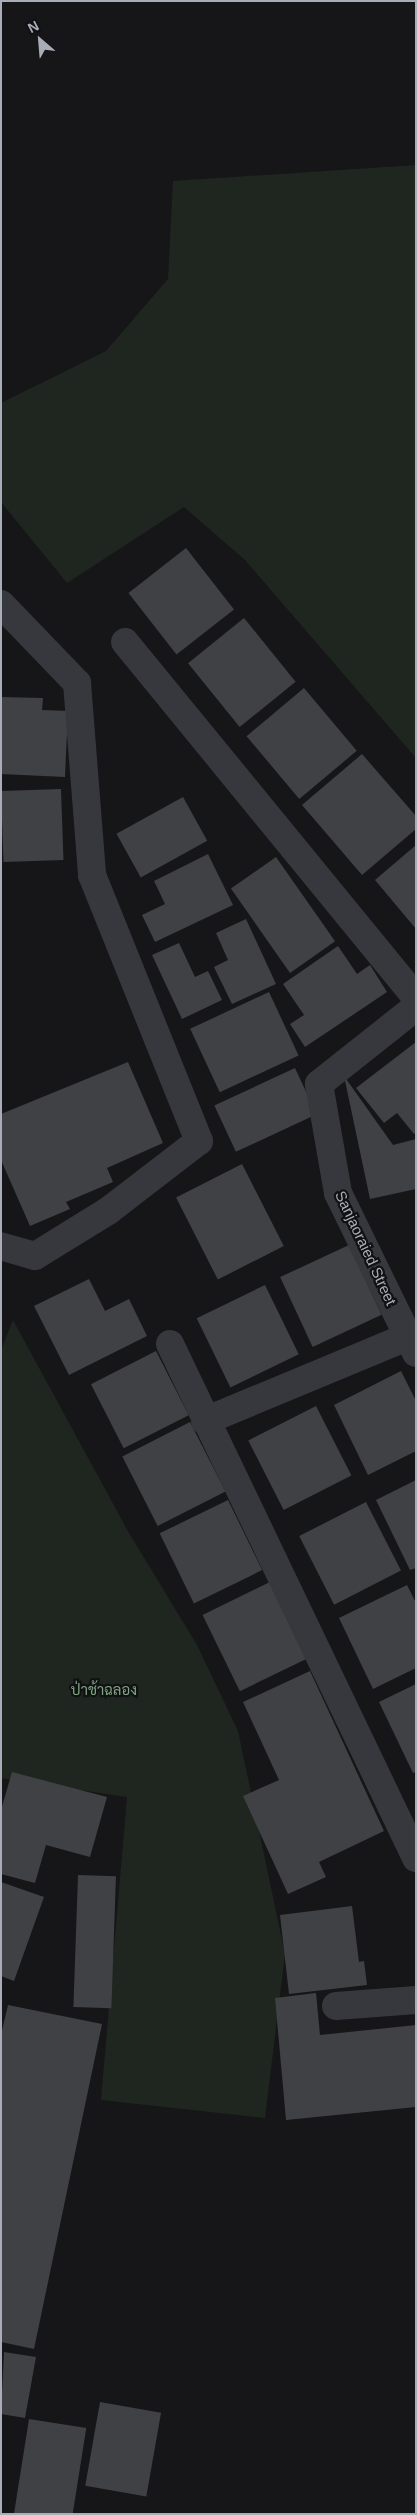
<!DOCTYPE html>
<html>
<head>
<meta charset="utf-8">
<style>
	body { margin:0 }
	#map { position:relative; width:417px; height:2515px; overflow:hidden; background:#161618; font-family:Helvetica,Sarabun,sans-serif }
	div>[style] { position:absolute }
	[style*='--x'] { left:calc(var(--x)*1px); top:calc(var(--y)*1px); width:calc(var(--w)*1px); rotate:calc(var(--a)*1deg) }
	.green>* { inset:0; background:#1e261f }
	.building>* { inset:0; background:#404145; transform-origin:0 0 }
	.street>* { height:28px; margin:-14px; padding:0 14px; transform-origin:14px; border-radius:14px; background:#37383d }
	span { translate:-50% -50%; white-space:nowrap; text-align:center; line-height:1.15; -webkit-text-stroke:4.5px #111113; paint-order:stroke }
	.street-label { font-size:15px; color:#a8adb8 }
	.park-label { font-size:15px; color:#7fa381 }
	.frame { position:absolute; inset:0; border:2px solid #a8adb8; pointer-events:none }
	.north { position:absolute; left:15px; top:15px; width:50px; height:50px; -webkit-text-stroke:4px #111113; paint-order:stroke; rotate:333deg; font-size:14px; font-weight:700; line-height:20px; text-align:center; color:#a8adb8 }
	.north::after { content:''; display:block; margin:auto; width:18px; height:22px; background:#a8adb8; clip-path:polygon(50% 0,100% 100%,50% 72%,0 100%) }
</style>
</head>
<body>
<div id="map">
	<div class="green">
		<i style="clip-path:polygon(416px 165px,416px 758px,245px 560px,184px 507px,67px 583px,1px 502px,1px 403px,106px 351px,168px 279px,173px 181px)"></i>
		<i style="clip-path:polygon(13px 1320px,129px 1533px,197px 1645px,238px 1731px,285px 1954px,265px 2118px,101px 2100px,127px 1797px,1px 1778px,1px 1350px)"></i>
	</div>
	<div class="building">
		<i style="left:186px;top:548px;width:78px;height:73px;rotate:52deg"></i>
		<i style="left:244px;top:618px;width:82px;height:72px;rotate:51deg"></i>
		<i style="left:304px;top:688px;width:82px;height:75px;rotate:50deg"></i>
		<i style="clip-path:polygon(1px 697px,43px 698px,42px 710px,68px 711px,65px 777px,1px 774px)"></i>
		<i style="clip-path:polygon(362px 754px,416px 816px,416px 829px,362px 875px,302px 805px)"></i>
		<i style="left:61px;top:789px;width:71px;height:60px;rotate:88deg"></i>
		<i style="left:183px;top:797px;width:50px;height:76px;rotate:61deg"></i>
		<i style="clip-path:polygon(416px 845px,416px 929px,375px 880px)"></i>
		<i style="clip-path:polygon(208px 854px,233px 905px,155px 942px,142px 915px,165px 904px,154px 881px)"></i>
		<i style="left:276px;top:857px;width:103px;height:55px;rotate:55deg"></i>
		<i style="clip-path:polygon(246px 919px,276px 984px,232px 1004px,214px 967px,228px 960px,216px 933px)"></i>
		<i style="clip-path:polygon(179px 943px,195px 977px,208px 971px,222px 1000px,182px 1019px,152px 955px)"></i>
		<i style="clip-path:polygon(338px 946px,357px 974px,370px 965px,387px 992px,305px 1047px,290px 1024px,304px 1015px,283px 984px)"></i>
		<i style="left:269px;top:992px;width:70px;height:87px;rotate:65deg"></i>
		<i style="clip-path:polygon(416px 1042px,416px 1132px,414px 1134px,397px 1113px,384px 1123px,356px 1088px)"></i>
		<i style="clip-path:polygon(128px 1062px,163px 1143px,107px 1168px,113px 1182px,66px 1202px,70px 1209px,30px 1226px,1px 1160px,1px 1114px)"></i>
		<i style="left:295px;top:1068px;width:51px;height:89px;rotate:65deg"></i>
		<i style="clip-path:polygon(344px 1076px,393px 1145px,416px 1139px,416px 1189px,370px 1199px)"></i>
		<i style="left:242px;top:1164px;width:92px;height:74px;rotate:63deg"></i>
		<i style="left:349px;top:1245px;width:77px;height:76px;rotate:65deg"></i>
		<i style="clip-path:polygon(89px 1279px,105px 1311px,129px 1299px,147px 1336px,69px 1375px,34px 1306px)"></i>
		<i style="left:265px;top:1285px;width:77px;height:76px;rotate:64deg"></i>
		<i style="left:156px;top:1351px;width:72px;height:73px;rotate:63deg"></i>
		<i style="clip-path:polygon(401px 1371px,416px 1401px,416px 1451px,368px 1475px,334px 1405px)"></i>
		<i style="left:316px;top:1406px;width:78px;height:76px;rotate:63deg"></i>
		<i style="left:190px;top:1422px;width:78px;height:76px;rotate:63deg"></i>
		<i style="clip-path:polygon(416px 1480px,416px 1568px,410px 1570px,376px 1500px)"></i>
		<i style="left:228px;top:1500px;width:78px;height:76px;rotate:64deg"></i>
		<i style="left:366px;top:1502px;width:77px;height:75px;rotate:63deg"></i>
		<i style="left:270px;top:1582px;width:85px;height:75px;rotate:64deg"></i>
		<i style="clip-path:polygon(407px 1585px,416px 1603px,416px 1668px,373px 1689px,339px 1618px)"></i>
		<i style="clip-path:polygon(310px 1671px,384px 1831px,319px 1862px,326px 1877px,288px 1894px,243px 1796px,279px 1780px,243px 1702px)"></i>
		<i style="clip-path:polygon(416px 1684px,416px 1772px,413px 1773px,379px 1702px)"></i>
		<i style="clip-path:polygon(12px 1772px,107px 1797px,90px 1857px,46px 1845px,35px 1883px,1px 1874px,1px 1810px)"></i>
		<i style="left:78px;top:1875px;width:38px;height:132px;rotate:2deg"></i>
		<i style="clip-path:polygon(1px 1882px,44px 1897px,14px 1981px,1px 1976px)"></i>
		<i style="clip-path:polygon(352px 1906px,359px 1962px,364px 1961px,367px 1985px,289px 1994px,280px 1915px)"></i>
		<i style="clip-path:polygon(316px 1993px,320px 2035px,416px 2025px,416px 2107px,286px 2120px,275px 1998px)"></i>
		<i style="clip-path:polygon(8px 2005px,102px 2024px,34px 2349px,1px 2342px,1px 2035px)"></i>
		<i style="clip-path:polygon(4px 2352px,36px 2357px,25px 2418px,1px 2414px)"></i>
		<i style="left:100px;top:2402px;width:62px;height:85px;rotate:10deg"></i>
		<i style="left:29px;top:2419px;width:58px;height:97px;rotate:9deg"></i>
	</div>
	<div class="street">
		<i style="--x:1;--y:604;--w:110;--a:46.1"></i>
		<i style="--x:77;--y:683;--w:193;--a:85.5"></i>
		<i style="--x:92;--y:875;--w:287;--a:68.1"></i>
		<i style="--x:199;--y:1141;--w:115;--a:142.4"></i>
		<i style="--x:108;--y:1211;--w:86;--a:148.3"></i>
		<i style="--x:35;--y:1256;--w:35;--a:-164"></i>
		<i style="--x:125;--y:642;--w:459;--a:50.7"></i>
		<i style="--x:416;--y:1007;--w:124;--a:141.6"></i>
		<i style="--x:319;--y:1084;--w:111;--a:80.1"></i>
		<i style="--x:338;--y:1193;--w:178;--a:64"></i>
		<i style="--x:170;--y:1344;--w:570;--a:64.42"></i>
		<i style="--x:205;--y:1421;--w:229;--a:-22.6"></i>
		<i style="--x:336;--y:2006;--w:80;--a:-4.3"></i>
	</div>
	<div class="street-label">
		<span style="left:366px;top:1248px;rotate:65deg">Sanjaoraied Street</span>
	</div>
	<div class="park-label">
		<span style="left:104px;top:1690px">ป่าช้าฉลอง</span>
	</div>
	<div class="frame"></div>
	<div class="north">N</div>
</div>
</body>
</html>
